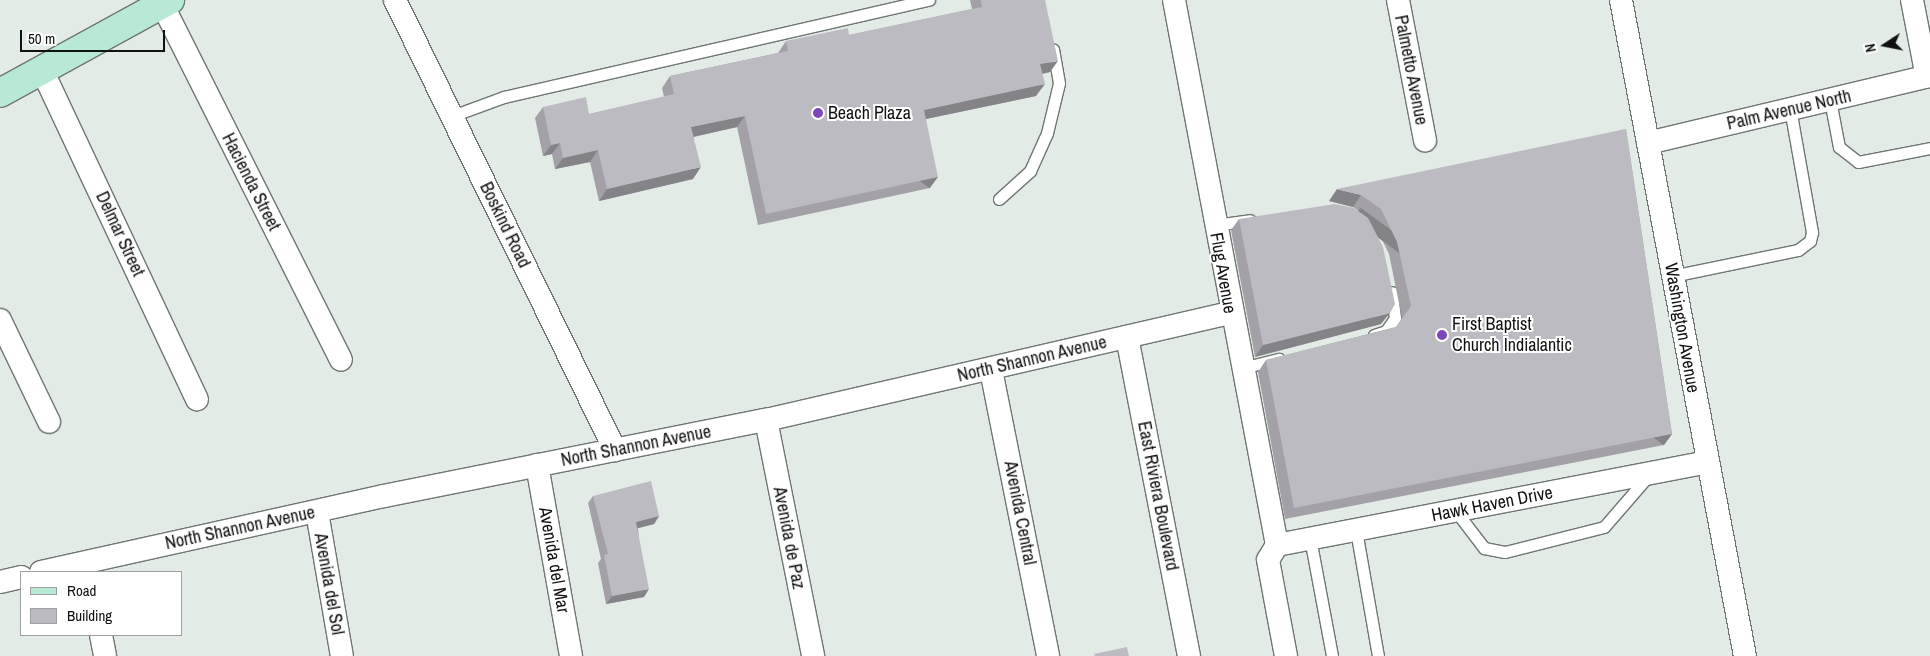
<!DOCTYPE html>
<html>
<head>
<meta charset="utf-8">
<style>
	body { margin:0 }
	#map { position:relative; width:1930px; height:656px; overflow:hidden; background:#e3ebe7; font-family:"Archivo Narrow",sans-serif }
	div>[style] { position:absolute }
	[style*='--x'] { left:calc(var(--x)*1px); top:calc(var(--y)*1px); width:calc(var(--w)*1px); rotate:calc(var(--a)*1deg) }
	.roads { filter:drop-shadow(1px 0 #6f7672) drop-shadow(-1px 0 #6f7672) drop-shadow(0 1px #6f7672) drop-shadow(0 -1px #6f7672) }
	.service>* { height:11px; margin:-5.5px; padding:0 5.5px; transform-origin:5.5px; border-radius:5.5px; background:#fff }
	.minor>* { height:22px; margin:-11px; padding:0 11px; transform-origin:11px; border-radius:11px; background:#fff }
	.primary>* { height:28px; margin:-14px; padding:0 14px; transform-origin:14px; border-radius:14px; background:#b7e9d4 }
	.wall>* { inset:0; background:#a3a1a7 }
	.shaded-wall>* { inset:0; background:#848388; transform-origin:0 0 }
	.building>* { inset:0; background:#bdbbc2 }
	.dots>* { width:14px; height:14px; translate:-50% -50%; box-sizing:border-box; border:2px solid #fff; border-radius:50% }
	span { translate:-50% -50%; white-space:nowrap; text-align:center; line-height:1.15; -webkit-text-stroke:4px #fff; paint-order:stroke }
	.street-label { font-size:18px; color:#101211 }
	.poi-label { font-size:18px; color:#101211 }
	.left { translate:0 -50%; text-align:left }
	.legend { position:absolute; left:20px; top:571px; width:162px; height:65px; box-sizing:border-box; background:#fff; border:1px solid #9fa0a0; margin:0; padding:6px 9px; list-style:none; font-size:15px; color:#101211 }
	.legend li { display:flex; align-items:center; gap:10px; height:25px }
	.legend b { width:25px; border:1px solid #9fa0a0 }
	.north { position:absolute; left:1860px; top:20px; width:50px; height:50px; -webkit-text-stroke:4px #fff; paint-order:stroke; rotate:259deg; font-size:14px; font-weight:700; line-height:20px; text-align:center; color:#101211 }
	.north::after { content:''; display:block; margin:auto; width:18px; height:22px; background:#101211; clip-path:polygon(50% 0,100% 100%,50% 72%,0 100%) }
	.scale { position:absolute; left:20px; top:30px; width:145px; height:22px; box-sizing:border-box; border:2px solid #101211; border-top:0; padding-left:6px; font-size:15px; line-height:18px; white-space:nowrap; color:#101211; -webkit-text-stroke:4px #fff; paint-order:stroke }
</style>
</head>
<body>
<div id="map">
	<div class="roads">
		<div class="service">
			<i style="--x:1830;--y:100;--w:48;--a:79.2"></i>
			<i style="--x:1839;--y:147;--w:24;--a:38"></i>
			<i style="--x:1858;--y:162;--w:73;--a:-11"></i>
			<i style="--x:452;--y:116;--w:55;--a:-20.1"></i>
			<i style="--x:504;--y:97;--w:436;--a:-12.9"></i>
			<i style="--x:999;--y:199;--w:42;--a:-42.1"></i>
			<i style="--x:1030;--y:171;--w:42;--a:-65.9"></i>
			<i style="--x:1047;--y:133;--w:51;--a:-76.5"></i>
			<i style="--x:1059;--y:83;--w:34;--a:-100"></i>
			<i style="--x:1215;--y:225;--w:35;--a:-8"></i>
			<i style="--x:1672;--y:276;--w:129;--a:-11.7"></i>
			<i style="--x:1798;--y:250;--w:15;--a:-37"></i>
			<i style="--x:1810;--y:241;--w:9;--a:-77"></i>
			<i style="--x:1812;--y:232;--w:125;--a:-100.1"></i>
			<i style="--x:1374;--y:335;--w:13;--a:-18"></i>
			<i style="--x:1386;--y:331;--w:16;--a:-55"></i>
			<i style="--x:1395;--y:318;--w:26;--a:-97"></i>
			<i style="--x:1242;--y:368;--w:38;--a:-14"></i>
			<i style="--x:1455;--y:510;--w:48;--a:52.7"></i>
			<i style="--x:1484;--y:548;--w:21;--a:11"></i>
			<i style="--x:1505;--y:552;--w:102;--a:-14.2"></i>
			<i style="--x:1604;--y:527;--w:67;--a:-49.2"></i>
			<i style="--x:1356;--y:530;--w:128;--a:80.1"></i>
			<i style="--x:1310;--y:538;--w:120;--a:79.4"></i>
		</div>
		<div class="minor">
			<i style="--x:395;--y:0;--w:501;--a:63.95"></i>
			<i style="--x:1174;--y:0;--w:555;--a:79.3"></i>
			<i style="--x:1398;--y:0;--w:143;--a:79.1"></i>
			<i style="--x:1621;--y:0;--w:668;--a:79.3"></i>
			<i style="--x:1912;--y:0;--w:78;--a:79"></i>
			<i style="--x:162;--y:4;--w:398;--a:63.3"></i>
			<i style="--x:42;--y:70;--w:364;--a:64.8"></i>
			<i style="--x:1648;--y:143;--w:290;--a:-13.4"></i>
			<i style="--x:0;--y:320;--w:113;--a:64.3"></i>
			<i style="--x:1127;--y:337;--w:325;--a:79"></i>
			<i style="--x:991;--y:370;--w:292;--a:78.7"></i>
			<i style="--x:766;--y:420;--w:241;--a:78.7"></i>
			<i style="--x:537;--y:465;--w:194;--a:79.9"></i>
			<i style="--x:317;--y:512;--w:146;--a:80.2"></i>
			<i style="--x:1277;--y:545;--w:437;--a:-10.9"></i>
			<i style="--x:1277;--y:545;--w:17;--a:121"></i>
			<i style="--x:1268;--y:560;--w:98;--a:79.4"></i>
			<i style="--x:41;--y:572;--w:351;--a:-12.5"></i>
			<i style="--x:384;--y:496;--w:389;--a:-11.3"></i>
			<i style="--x:766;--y:420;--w:477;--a:-13"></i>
			<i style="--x:0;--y:582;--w:22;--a:-13"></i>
			<i style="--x:101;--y:635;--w:21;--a:79"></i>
		</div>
		<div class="primary">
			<i style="--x:0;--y:93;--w:194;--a:-28.7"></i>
		</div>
	</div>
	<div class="wall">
		<i style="clip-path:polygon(970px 0,1045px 0,1050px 72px,1042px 74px,1036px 96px,926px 119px,930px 188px,758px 225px,737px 127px,694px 137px,693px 179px,599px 201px,590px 162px,555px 169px,552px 154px,543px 156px,535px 118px,543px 107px,589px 114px,664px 97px,662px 88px,670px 76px,778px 53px,786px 41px,849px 35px,972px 9px)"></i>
		<i style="clip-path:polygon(1626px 129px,1672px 434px,1664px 445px,1285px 519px,1258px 372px,1266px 360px,1396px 327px,1402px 318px,1389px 254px,1373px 221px,1353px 207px,1329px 201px)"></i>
		<i style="clip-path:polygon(1239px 219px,1381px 324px,1255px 357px,1231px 230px)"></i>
		<i style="clip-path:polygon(593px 496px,659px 516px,654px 524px,638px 528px,644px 597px,606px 604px,598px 563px,601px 559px,588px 503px)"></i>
	</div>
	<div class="shaded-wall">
		<i style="clip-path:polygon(1058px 61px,1050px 72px,1032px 76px,1040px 64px)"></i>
		<i style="clip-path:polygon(1045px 84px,1036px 96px,916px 121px,924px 110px)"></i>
		<i style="clip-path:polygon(745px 116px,737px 127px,683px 139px,691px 127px)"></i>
		<i style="clip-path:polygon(560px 143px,552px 154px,543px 156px,551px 145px)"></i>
		<i style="clip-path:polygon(598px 150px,590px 162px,555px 169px,563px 158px)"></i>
		<i style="clip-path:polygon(701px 167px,693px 179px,599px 201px,607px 189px)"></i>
		<i style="left:938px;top:177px;width:14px;height:176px;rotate:126deg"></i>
		<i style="clip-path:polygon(1337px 189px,1361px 195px,1353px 207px,1329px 201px)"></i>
		<i style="clip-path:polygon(1390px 313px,1381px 324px,1255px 357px,1263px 345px)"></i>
		<i style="left:1672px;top:434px;width:14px;height:385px;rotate:126deg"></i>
		<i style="clip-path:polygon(659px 516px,654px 524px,631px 530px,636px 522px)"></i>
		<i style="clip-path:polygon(649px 589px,644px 597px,606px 604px,612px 596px)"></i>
	</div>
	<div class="building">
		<i style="clip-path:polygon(981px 0,1045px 0,1058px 61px,1040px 64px,1045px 84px,924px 110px,938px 177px,766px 214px,745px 116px,691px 127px,701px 167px,607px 189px,598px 150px,563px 158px,560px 143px,551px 145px,543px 107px,586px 97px,589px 114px,674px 94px,670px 76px,788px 51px,786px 41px,848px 28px,849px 35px,982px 7px)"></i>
		<i style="clip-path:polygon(1626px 129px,1672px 434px,1294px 508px,1266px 360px,1396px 327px,1411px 306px,1397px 242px,1381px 209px,1361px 195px,1337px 189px)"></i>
		<i style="clip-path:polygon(1335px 204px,1354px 208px,1368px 218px,1383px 247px,1395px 304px,1390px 313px,1263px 345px,1239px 219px)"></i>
		<i style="clip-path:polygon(651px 481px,659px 516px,636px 522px,649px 589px,612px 596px,604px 555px,608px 554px,593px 496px)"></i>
		<i style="clip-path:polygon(1127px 647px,1129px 656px,1095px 656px,1094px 654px)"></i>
	</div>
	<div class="dots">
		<i style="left:818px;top:113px;background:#7c47be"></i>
		<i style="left:1442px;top:335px;background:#7c47be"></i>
	</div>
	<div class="street-label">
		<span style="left:1411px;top:70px;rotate:79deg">Palmetto Avenue</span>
		<span style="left:1789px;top:110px;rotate:-13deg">Palm Avenue North</span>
		<span style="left:251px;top:182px;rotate:63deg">Hacienda Street</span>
		<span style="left:505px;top:225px;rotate:64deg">Boskind Road</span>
		<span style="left:120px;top:234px;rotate:65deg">Delmar Street</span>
		<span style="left:1223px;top:273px;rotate:80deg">Flug Avenue</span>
		<span style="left:1682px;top:328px;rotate:80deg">Washington Avenue</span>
		<span style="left:1032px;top:359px;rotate:-13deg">North Shannon Avenue</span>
		<span style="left:636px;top:446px;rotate:-11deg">North Shannon Avenue</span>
		<span style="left:1158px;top:496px;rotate:79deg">East Riviera Boulevard</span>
		<span style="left:1492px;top:504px;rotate:-11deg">Hawk Haven Drive</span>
		<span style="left:1020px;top:513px;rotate:79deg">Avenida Central</span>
		<span style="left:240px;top:528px;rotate:-12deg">North Shannon Avenue</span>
		<span style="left:789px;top:538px;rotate:79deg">Avenida de Paz</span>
		<span style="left:554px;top:560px;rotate:80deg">Avenida del Mar</span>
		<span style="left:329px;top:584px;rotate:80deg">Avenida del Sol</span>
	</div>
	<div class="poi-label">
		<span class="left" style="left:828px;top:113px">Beach Plaza</span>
		<span class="left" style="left:1452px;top:335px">First Baptist<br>Church Indialantic</span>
	</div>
	<ul class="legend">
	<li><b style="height:6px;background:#b7e9d4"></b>Road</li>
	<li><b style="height:14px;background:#bdbbc2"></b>Building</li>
	</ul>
	<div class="north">N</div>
	<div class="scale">50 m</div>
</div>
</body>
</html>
